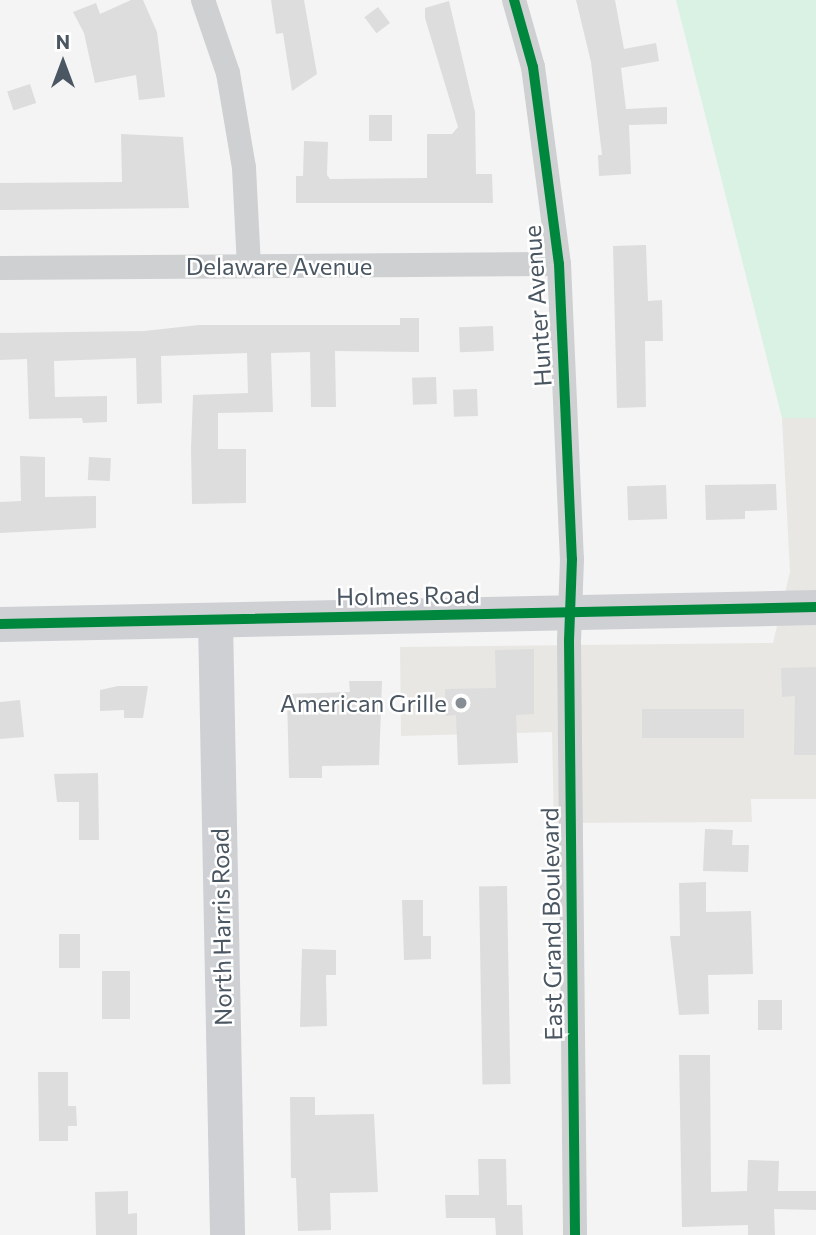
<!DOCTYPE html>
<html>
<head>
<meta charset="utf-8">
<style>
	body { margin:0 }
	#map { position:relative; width:816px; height:1235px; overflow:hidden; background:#f4f4f4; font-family:Commissioner,sans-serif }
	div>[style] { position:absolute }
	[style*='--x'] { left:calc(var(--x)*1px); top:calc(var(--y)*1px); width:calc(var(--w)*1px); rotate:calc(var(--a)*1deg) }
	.commercial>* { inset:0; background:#e8e7e3 }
	.green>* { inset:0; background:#d9f2e3 }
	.building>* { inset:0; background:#ddddde; transform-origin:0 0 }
	.street>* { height:24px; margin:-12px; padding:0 12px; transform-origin:12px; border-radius:12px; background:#ced0d2 }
	.secondary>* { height:35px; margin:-17.5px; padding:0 17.5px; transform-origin:17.5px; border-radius:17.5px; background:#ced0d4 }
	.cycleway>* { height:10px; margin:-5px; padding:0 5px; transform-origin:5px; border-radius:5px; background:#00873e }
	.dots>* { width:19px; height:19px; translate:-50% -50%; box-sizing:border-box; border:4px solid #fff; border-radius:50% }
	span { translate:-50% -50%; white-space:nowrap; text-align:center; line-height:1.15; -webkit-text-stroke:5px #fff; paint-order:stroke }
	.street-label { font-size:24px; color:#4a5661 }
	.poi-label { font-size:24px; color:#4a5661 }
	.right { translate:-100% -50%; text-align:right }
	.north { position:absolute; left:28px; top:28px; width:70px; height:70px; -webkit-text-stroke:5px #fff; paint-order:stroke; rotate:0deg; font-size:19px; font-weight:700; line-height:28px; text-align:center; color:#4a5661 }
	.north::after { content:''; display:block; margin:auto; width:24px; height:32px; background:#4a5661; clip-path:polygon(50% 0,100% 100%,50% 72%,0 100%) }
</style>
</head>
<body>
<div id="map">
	<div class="commercial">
		<i style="clip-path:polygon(782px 418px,816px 418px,816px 799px,751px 799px,752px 822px,554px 823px,552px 732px,401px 736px,400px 647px,773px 643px,790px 572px)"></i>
	</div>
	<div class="green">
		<i style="clip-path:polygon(676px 0,816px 0,816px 418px,782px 418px)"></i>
	</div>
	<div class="building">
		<i style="clip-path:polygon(131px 0,143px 0,157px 32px,165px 97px,139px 100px,136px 75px,95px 83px,84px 33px,73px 12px,96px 3px,100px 14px)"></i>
		<i style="clip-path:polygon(271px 0,304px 0,317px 74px,292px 91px,283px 33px,276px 34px)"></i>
		<i style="clip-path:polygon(576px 0,615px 0,624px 49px,656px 43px,659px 61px,621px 68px,626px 109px,667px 107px,667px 124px,629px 125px,631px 174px,599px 176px,598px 155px,602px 155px,591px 62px)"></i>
		<i style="clip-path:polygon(449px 1px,475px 112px,476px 174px,492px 174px,493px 203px,296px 203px,296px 176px,303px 176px,304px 141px,328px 142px,327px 175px,330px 179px,427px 178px,427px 134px,452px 134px,458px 127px,425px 18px,425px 8px)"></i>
		<i style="left:378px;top:7px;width:20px;height:17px;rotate:53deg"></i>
		<i style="left:30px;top:84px;width:20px;height:24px;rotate:72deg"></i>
		<i style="left:369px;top:115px;width:23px;height:26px"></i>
		<i style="clip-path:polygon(121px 134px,183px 137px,189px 208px,0 210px,0 183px,122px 182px)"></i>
		<i style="clip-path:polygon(646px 245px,648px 301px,662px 300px,663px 341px,645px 341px,646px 407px,617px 408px,613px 246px)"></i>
		<i style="clip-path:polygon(400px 318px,419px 318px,419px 352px,335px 351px,336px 407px,311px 407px,310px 352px,271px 353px,273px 412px,218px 413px,218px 449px,246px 449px,246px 503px,192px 504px,191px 449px,193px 395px,248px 393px,247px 353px,161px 356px,162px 403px,137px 404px,136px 358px,54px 361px,55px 397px,107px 396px,107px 422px,83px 423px,82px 418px,29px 419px,27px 359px,0 360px,0 333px,144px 331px,199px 325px,400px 325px)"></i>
		<i style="left:493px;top:326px;width:25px;height:34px;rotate:88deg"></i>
		<i style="left:436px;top:377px;width:27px;height:24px;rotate:88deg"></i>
		<i style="left:477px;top:389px;width:27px;height:24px;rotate:88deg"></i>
		<i style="clip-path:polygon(20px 456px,45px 457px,45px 497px,96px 496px,96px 528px,0 533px,0 502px,21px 501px)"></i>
		<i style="left:89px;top:457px;width:22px;height:23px;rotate:3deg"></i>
		<i style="clip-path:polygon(776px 484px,777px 510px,745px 511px,745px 519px,706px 520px,705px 485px)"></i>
		<i style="left:666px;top:485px;width:34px;height:39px;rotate:88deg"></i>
		<i style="clip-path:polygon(534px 649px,534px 714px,516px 715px,518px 763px,458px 765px,456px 715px,446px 716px,445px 689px,496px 688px,495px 650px)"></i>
		<i style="clip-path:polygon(816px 667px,816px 755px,794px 755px,795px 696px,782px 697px,781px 668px)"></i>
		<i style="clip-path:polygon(349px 681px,382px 681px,379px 765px,322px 766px,322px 778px,289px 778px,287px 694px,350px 692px)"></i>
		<i style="clip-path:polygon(118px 686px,148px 686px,143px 718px,124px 718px,124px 710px,100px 711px,100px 690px)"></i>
		<i style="clip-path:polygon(20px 700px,24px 737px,0 739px,0 702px)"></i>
		<i style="left:642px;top:709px;width:102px;height:29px"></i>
		<i style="clip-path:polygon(98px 773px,99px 840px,79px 840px,79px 802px,57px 802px,54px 774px)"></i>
		<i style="clip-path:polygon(705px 829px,733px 830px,732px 845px,749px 845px,748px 872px,703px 871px)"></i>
		<i style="clip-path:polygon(706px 882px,706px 912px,751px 911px,753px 974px,708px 975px,709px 1014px,679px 1015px,670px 936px,680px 936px,679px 883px)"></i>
		<i style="left:507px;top:886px;width:198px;height:28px;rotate:89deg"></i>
		<i style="clip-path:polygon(402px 900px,423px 900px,423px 936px,431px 936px,431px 959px,404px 960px)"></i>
		<i style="left:59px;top:934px;width:21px;height:34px"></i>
		<i style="clip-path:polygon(302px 949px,336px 950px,336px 975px,326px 975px,327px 1026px,300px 1027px)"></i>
		<i style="left:102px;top:971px;width:28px;height:48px"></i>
		<i style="left:758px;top:1000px;width:24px;height:30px"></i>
		<i style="clip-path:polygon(679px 1055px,710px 1055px,711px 1192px,747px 1191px,748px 1160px,779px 1161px,778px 1191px,816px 1191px,816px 1210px,774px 1209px,775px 1235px,748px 1235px,748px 1225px,682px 1227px)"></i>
		<i style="clip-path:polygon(38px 1072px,68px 1072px,68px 1106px,76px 1106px,77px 1126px,68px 1126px,68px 1141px,39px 1141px)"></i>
		<i style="clip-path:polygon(290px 1097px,315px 1097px,315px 1115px,374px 1114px,378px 1192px,330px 1193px,331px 1230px,298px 1231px,296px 1178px,291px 1178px)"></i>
		<i style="clip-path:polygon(478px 1159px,506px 1159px,507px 1205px,522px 1205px,523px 1235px,496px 1235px,495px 1218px,446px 1218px,445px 1195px,479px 1195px)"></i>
		<i style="clip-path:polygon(128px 1191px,128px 1214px,137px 1213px,137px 1235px,96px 1235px,95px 1192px)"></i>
	</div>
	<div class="street">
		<i style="--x:203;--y:0;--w:77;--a:71.1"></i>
		<i style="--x:228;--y:73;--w:96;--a:80.4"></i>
		<i style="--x:244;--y:168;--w:98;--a:87.1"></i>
		<i style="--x:514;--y:0;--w:70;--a:74.2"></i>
		<i style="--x:533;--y:67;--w:199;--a:82.5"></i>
		<i style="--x:559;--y:264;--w:295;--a:87.5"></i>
		<i style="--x:572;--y:559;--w:82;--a:92.1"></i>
		<i style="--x:569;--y:641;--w:594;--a:89.42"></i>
		<i style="--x:0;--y:268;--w:559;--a:-0.41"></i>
	</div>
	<div class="secondary">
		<i style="--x:215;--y:620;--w:615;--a:88.88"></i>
		<i style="--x:0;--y:624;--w:816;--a:-1.19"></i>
	</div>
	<div class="cycleway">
		<i style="--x:514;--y:0;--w:70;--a:74.2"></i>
		<i style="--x:533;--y:67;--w:199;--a:82.5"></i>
		<i style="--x:559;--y:264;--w:295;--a:87.5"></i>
		<i style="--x:572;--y:559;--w:82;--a:92.1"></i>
		<i style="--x:569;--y:641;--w:594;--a:89.42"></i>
		<i style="--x:0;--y:624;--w:816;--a:-1.19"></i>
	</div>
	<div class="dots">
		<i style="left:461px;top:703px;background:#868d94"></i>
	</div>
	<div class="street-label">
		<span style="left:279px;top:266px">Delaware Avenue</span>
		<span style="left:537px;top:306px;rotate:-94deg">Hunter Avenue</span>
		<span style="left:408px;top:595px;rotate:-1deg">Holmes Road</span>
		<span style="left:551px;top:924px;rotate:-91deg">East Grand Boulevard</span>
		<span style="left:221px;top:927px;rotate:-91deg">North Harris Road</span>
	</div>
	<div class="poi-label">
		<span class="right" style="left:447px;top:703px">American Grille</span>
	</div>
	<div class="north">N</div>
</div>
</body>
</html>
